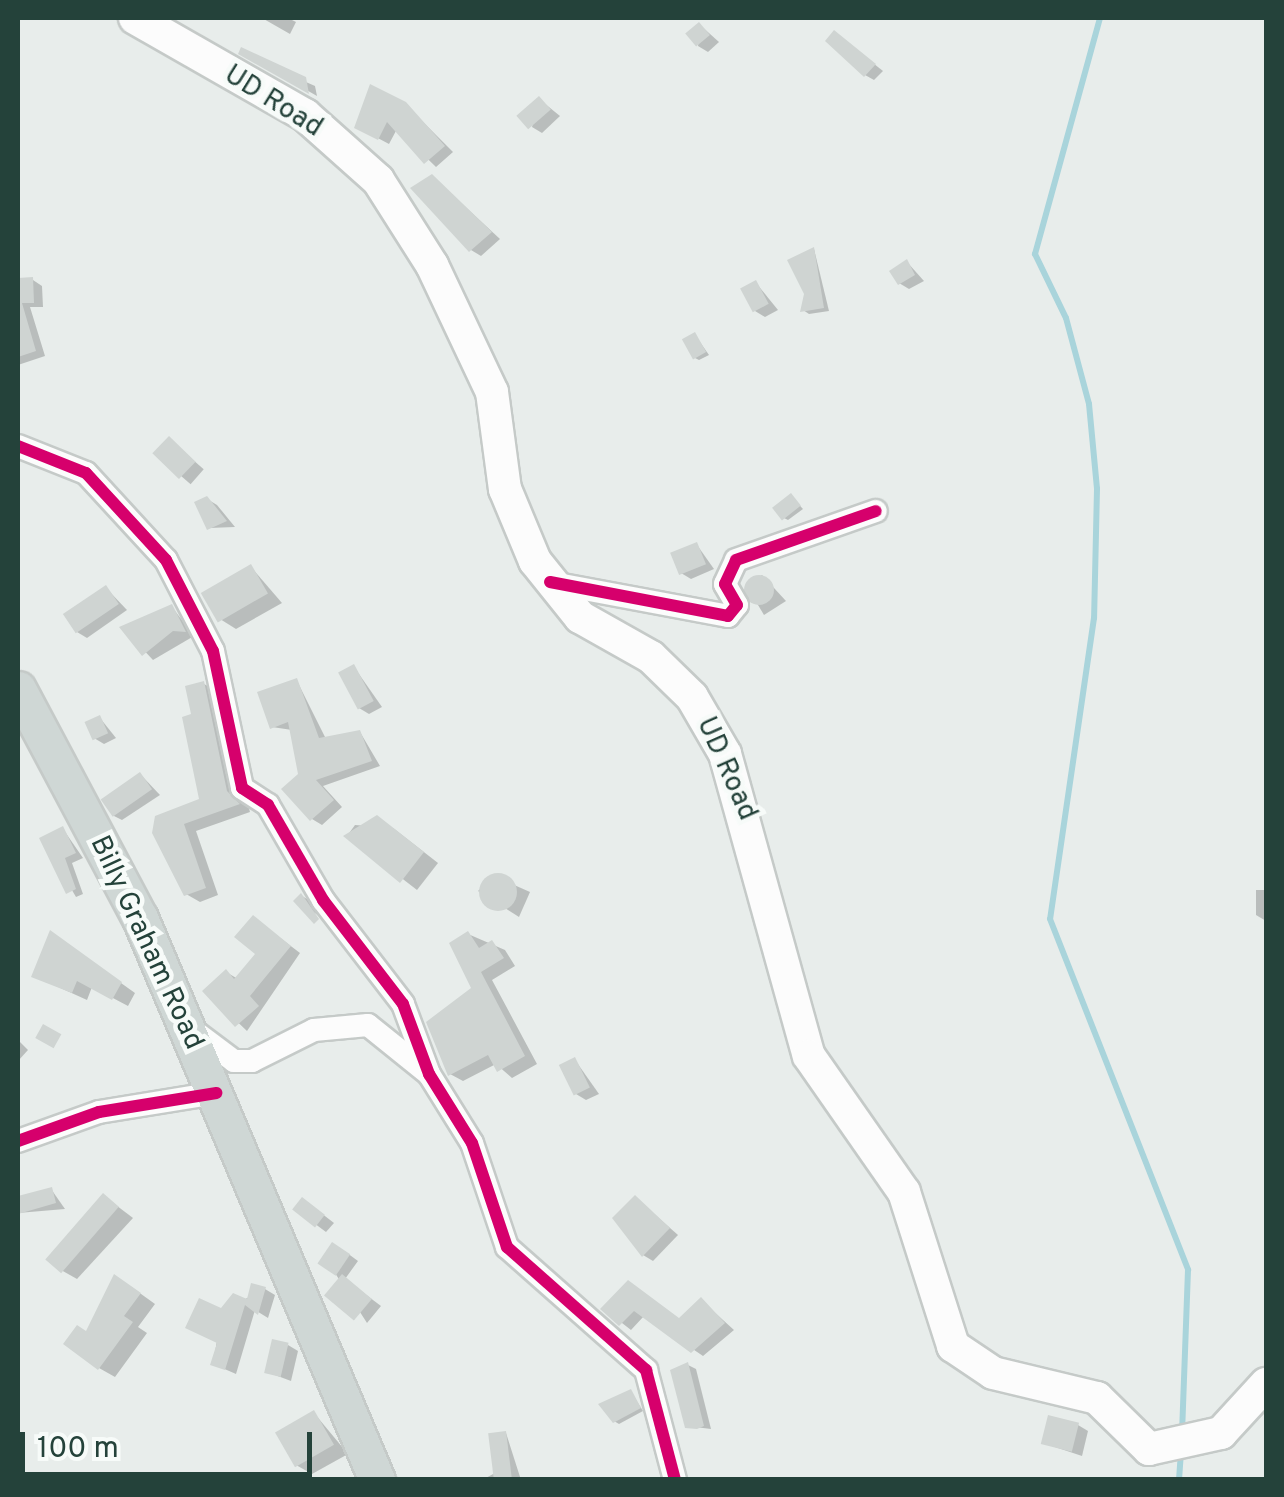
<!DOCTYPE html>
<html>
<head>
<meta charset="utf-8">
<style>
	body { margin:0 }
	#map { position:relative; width:1284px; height:1497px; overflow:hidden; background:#e8edeb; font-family:Overpass,sans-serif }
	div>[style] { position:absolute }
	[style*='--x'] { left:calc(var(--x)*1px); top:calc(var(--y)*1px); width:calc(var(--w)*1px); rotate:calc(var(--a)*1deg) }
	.shadow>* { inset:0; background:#0003; transform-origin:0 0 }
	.stream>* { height:6px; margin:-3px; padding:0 3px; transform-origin:3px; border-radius:3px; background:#a9d4db }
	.building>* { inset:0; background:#cfd4d2; transform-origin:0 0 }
	.round { border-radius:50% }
	.roads { filter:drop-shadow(2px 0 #c5cac8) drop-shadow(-2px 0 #c5cac8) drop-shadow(0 2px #c5cac8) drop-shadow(0 -2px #c5cac8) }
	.minor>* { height:22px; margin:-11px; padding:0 11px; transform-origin:11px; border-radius:11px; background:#fcfcfc }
	.secondary>* { height:32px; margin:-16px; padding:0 16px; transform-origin:16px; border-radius:16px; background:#fcfcfc }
	.primary>* { height:35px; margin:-17.5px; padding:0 17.5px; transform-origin:17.5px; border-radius:17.5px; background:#cfd7d5 }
	.cycleway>* { height:12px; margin:-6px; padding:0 6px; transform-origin:6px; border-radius:6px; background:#d6006c }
	span { translate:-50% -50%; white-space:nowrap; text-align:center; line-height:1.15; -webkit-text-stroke:9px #f7fbf9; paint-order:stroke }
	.street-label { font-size:28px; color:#24423a }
	.frame { position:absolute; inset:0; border:20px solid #24423a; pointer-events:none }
	.scale { position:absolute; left:20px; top:1432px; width:292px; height:45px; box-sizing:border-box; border:5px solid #24423a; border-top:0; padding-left:12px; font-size:30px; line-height:35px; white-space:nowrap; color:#24423a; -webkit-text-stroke:8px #f7fbf9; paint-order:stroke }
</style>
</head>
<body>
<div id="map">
	<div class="shadow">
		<i style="clip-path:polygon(262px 18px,288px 18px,296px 22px,290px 34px)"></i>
		<i style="clip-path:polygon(700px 25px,719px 42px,708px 52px,698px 46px)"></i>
		<i style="clip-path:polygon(835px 33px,883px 71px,874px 80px,865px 75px)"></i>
		<i style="clip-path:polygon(247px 56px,315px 86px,317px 96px)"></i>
		<i style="clip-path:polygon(539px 99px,560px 116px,542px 133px,532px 127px)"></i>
		<i style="clip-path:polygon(405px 104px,453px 152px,436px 167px,397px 129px,389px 144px,357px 127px)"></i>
		<i style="clip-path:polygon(433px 177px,500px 239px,481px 256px,471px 250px)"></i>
		<i style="clip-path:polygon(814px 249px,829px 311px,809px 314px,803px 310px)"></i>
		<i style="clip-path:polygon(907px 262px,924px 281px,909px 289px,899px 283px)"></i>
		<i style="clip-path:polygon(33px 280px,42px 286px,43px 307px,30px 307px,45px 356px,18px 365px,18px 283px)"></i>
		<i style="clip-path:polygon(756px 283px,778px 310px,765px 317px,755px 311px)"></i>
		<i style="clip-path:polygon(695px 335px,709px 355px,699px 360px,695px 358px)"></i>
		<i style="left:169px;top:439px;width:46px;height:20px;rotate:41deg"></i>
		<i style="clip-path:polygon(791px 496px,803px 509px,788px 520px,784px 518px)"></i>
		<i style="clip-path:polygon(207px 499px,217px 505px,235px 527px,209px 528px)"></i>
		<i style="clip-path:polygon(697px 545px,714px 569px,691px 579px,681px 573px)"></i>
		<i style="clip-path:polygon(251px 567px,282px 603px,236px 629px,220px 619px)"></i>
		<i style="clip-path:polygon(762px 575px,786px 601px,764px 615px,746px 585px)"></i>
		<i style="clip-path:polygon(106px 588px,127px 610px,87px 638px,77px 632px)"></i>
		<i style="clip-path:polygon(172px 607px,194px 636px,153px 660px,122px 627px)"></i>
		<i style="clip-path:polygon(354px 667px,382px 707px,369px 714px,359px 708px)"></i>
		<i style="clip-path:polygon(297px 681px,326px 739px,360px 732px,380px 766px,323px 786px,342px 807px,322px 825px,312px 819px,292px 730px,272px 727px)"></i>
		<i style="clip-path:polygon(204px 684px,217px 691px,250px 812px,196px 831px,218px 895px,200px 902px,186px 894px,155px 833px,202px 801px,194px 715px)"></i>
		<i style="clip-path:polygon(100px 718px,116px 738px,104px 744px,94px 738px)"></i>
		<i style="clip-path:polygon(141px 775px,160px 795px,122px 820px,112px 815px)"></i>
		<i style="clip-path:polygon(355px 825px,393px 828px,438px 863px,417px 890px,347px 836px)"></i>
		<i style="clip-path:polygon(63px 829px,83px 858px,72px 863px,83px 894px,76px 897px,42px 839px)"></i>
		<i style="clip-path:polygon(494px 876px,530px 892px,519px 917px,478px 891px)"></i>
		<i style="clip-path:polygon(1256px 890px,1266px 890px,1266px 921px,1256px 915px)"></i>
		<i style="clip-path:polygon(302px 896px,312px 902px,323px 919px,297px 900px)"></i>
		<i style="clip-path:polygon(254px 918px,300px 953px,247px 1031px,206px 992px,226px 972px,238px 979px,259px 954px)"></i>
		<i style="clip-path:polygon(51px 933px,135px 993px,128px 1006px,92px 987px,87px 1000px,34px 976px)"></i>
		<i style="clip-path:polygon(468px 934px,505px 950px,515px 966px,492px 980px,537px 1064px,512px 1078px,496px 1064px,463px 1081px,450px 1074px,474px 988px)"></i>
		<i style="clip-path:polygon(18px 1040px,28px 1050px,18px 1061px)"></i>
		<i style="clip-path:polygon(575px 1060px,599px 1094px,586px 1100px,576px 1094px)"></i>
		<i style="clip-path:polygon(51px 1189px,65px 1209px,18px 1213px,18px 1199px)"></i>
		<i style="clip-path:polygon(104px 1196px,133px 1218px,77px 1279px,61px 1270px)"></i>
		<i style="clip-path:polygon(636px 1198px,678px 1235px,653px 1261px,643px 1255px)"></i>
		<i style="clip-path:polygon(312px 1206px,334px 1223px,326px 1232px,295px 1209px)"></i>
		<i style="clip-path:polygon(343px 1250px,358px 1261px,345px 1279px,381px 1306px,367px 1323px,335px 1273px)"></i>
		<i style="clip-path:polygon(628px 1283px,680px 1320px,701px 1300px,734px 1330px,703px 1356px,644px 1316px,631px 1330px,604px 1309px)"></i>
		<i style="clip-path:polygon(130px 1286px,155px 1304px,138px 1327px,147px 1333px,115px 1377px,99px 1368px,88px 1334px)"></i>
		<i style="clip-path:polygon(265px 1289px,275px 1295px,268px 1318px,255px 1310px,236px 1374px,213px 1364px,222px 1311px)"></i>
		<i style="clip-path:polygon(288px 1345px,298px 1351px,291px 1381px,267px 1372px)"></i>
		<i style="clip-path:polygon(688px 1365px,696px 1369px,711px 1429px,687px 1426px)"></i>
		<i style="clip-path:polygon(631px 1392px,643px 1411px,619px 1424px,614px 1421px)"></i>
		<i style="clip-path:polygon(314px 1413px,348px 1454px,312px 1474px,296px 1465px)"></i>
		<i style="clip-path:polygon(1078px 1425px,1088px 1431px,1082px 1456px,1043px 1443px)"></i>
		<i style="clip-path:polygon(506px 1433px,521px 1480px,482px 1480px,495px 1473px)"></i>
	</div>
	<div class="stream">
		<i style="--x:1100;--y:18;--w:245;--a:105.4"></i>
		<i style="--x:1035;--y:254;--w:71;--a:64.2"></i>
		<i style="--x:1066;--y:318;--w:89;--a:75"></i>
		<i style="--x:1089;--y:404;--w:85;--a:84.6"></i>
		<i style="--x:1097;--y:489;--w:129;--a:91.3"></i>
		<i style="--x:1094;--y:618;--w:304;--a:98.3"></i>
		<i style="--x:1050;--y:919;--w:377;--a:68.5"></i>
		<i style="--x:1188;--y:1270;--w:163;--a:92.1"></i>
		<i style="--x:1179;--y:1480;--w:29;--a:-86"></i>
	</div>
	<div class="building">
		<i style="left:699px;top:22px;width:17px;height:18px;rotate:50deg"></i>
		<i style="clip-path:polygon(834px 30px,876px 64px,864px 77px,825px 41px)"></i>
		<i style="clip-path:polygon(241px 47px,306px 77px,309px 94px,238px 54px)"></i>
		<i style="clip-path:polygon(370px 84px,406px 102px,445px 146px,424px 164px,387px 122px,378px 140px,354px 128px)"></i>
		<i style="left:539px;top:96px;width:18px;height:30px;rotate:49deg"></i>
		<i style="clip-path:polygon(432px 174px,492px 232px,469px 252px,410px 188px)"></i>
		<i style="clip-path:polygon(814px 247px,824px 308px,800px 312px,804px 294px,787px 260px)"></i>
		<i style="clip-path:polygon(907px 259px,915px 275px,898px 285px,889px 271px)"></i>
		<i style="clip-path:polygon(33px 277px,34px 303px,22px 303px,36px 351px,18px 357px,18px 278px)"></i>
		<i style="left:756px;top:280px;width:27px;height:18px;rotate:62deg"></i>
		<i style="left:695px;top:332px;width:23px;height:15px;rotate:61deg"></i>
		<i style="left:169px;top:436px;width:37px;height:24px;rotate:44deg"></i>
		<i style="left:791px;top:493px;width:16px;height:24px;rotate:52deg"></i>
		<i style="clip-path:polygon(207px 496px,227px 521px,207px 530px,194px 502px)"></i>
		<i style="left:697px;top:542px;width:24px;height:29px;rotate:68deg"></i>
		<i style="left:251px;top:564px;width:34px;height:58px;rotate:60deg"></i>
		<i class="round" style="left:744px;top:575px;width:30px;height:30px"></i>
		<i style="left:106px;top:585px;width:23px;height:52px;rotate:56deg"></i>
		<i style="clip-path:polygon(172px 604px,186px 632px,173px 631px,142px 656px,119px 627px)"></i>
		<i style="left:354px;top:664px;width:42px;height:18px;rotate:62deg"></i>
		<i style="clip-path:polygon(297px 678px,319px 738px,360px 730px,372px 761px,316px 780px,334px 800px,310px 821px,281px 789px,298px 774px,288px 722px,270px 729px,257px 692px)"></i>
		<i style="clip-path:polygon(204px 681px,227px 791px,240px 804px,184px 824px,206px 888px,184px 896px,152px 833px,155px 816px,199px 799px,182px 717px,191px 714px,185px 686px)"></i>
		<i style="left:100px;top:715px;width:20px;height:17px;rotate:66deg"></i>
		<i style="left:140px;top:772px;width:21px;height:48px;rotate:55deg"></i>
		<i style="clip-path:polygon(377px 815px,424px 852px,400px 883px,343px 836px)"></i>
		<i style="clip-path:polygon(63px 826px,76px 853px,65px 858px,76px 889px,66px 894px,39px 838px)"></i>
		<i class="round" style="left:479px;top:873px;width:38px;height:38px"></i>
		<i style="clip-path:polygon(301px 893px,319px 919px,314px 924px,293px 901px)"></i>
		<i style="clip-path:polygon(253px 915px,291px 946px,250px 996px,259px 1006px,235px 1027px,202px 991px,226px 969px,234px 979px,255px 954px,234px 937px)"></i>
		<i style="clip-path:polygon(50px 930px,122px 982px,112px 1000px,77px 981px,72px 993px,31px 977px)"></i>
		<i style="clip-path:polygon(468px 931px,479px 948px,492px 940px,504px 958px,481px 972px,525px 1056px,497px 1072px,488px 1055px,448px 1076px,426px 1022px,471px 988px,449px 943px)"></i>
		<i style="left:43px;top:1024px;width:21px;height:16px;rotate:29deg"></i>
		<i style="left:575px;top:1057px;width:34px;height:18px;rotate:64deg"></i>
		<i style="clip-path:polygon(52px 1187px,56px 1203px,18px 1214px,18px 1196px)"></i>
		<i style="left:103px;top:1193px;width:21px;height:88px;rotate:41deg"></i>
		<i style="clip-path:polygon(635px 1195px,670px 1228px,642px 1257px,612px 1218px)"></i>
		<i style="left:302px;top:1197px;width:29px;height:16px;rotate:38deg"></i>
		<i style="left:332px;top:1242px;width:22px;height:26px;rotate:34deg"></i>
		<i style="clip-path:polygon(114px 1274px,141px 1293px,124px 1316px,133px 1322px,98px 1370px,63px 1344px,77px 1325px,86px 1331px)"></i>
		<i style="left:342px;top:1274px;width:39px;height:28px;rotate:40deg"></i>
		<i style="clip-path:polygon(628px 1280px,679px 1318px,701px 1297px,725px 1323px,691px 1353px,634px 1311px,619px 1326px,600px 1309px)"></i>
		<i style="clip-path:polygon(251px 1283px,266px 1287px,258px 1315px,245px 1305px,225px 1370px,210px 1365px,217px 1343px,185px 1328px,199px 1298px,221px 1308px,233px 1293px,247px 1299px)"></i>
		<i style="left:272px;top:1339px;width:17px;height:35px;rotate:13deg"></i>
		<i style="clip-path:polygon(688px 1362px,704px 1426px,697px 1429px,685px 1428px,670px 1370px)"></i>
		<i style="clip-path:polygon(631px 1389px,641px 1408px,613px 1423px,598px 1404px)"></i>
		<i style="left:314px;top:1410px;width:40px;height:45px;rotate:60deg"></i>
		<i style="left:1048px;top:1415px;width:32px;height:30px;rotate:14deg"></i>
		<i style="left:506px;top:1431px;width:49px;height:18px;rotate:83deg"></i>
	</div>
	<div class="roads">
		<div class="minor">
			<i style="--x:18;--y:446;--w:73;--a:21.7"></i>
			<i style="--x:86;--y:473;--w:118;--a:47.4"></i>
			<i style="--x:166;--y:560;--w:102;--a:62.7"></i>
			<i style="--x:213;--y:651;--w:140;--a:78"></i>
			<i style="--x:242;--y:788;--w:31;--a:33"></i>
			<i style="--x:268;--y:805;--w:110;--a:59.9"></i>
			<i style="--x:323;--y:900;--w:131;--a:52.4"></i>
			<i style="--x:403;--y:1004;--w:75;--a:69.6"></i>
			<i style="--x:429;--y:1074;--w:81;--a:58.1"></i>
			<i style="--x:472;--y:1143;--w:110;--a:71.4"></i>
			<i style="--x:507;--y:1247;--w:186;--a:41.5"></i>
			<i style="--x:646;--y:1370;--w:114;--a:75.2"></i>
			<i style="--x:552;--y:583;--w:179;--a:10.6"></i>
			<i style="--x:728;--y:616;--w:14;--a:-51"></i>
			<i style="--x:737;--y:605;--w:24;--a:-120"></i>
			<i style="--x:725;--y:584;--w:26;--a:-65"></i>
			<i style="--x:736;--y:560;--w:148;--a:-19.3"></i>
			<i style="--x:190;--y:1028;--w:55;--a:36.9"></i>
			<i style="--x:234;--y:1061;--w:18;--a:0"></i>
			<i style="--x:252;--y:1061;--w:69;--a:-26.6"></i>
			<i style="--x:314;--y:1030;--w:54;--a:-5.3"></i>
			<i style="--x:368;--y:1025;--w:78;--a:38.8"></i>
			<i style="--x:18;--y:1141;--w:86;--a:-19.7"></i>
			<i style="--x:99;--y:1112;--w:119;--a:-9.2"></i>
		</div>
		<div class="secondary">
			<i style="--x:135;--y:18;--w:196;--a:29.7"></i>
			<i style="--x:305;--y:115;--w:98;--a:41.7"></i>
			<i style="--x:378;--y:180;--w:101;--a:57.6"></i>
			<i style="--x:432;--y:265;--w:140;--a:64.7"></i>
			<i style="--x:492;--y:392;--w:98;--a:82.4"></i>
			<i style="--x:505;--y:489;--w:78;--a:67.4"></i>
			<i style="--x:535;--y:561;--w:72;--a:51.2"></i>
			<i style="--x:580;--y:617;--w:81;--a:29.4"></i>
			<i style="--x:651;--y:657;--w:57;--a:44.3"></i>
			<i style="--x:692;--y:697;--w:66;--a:59.9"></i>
			<i style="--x:725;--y:754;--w:313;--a:74.5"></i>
			<i style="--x:809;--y:1056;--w:166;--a:55.1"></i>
			<i style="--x:904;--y:1192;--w:162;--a:72.3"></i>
			<i style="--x:953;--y:1346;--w:48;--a:34"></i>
			<i style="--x:993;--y:1373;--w:107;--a:13.5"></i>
			<i style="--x:1097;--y:1398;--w:73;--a:44.4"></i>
			<i style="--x:1149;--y:1449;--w:74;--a:-12.5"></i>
			<i style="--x:1221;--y:1433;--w:67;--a:-47.4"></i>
		</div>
		<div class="primary">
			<i style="--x:18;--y:689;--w:259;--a:62"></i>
			<i style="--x:140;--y:918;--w:610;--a:67.13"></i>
		</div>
	</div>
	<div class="cycleway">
		<i style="--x:18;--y:446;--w:73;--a:21.7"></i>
		<i style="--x:86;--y:473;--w:118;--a:47.4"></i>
		<i style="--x:166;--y:560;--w:102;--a:62.7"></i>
		<i style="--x:213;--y:651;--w:140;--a:78"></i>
		<i style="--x:242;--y:788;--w:31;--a:33"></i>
		<i style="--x:268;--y:805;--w:110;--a:59.9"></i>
		<i style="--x:323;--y:900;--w:131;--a:52.4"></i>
		<i style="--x:403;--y:1004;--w:75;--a:69.6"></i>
		<i style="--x:429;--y:1074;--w:81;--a:58.1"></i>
		<i style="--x:472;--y:1143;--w:110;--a:71.4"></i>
		<i style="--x:507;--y:1247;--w:186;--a:41.5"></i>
		<i style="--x:646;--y:1370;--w:114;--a:75.2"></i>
		<i style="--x:550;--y:582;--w:181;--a:10.8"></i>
		<i style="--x:728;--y:616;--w:14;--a:-51"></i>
		<i style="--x:737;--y:605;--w:24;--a:-120"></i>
		<i style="--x:725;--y:584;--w:26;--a:-65"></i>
		<i style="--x:736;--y:560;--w:148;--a:-19.3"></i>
		<i style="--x:18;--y:1141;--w:86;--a:-19.7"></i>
		<i style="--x:99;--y:1112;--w:119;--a:-9.2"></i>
	</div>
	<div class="street-label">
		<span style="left:273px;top:102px;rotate:32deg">UD Road</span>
		<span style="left:726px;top:769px;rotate:66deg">UD Road</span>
		<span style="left:146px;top:943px;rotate:65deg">Billy Graham Road</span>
	</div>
	<div class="frame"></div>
	<div class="scale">100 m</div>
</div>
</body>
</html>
